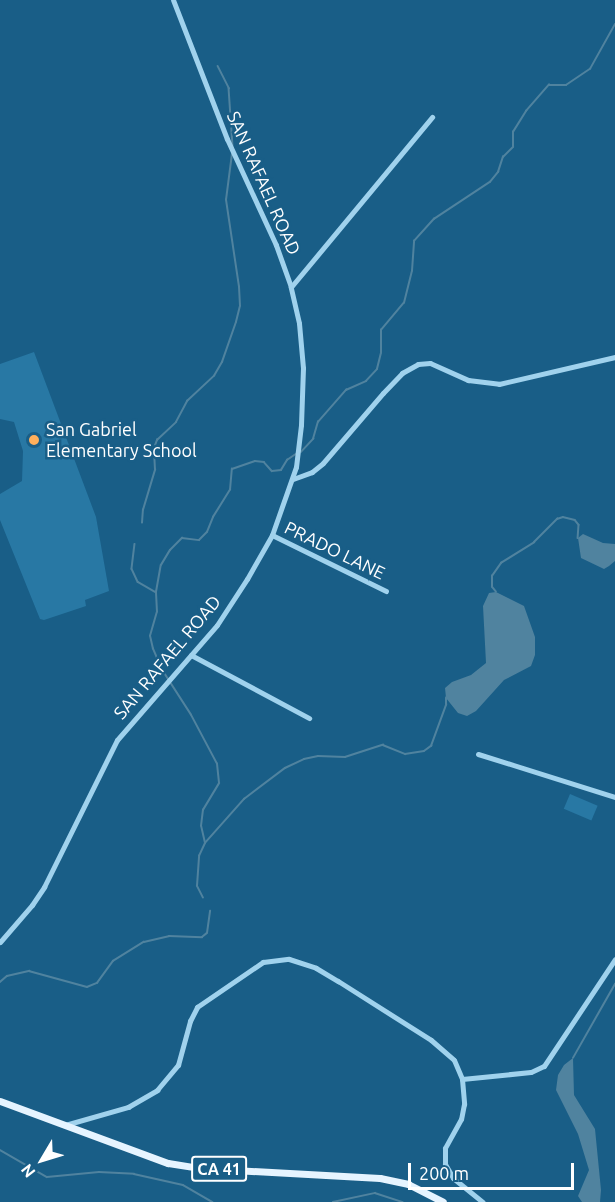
<!DOCTYPE html>
<html>
<head>
<meta charset="utf-8">
<style>
	body { margin:0 }
	#map { position:relative; width:615px; height:1202px; overflow:hidden; background:#195e87; font-family:Ubuntu,sans-serif }
	div>[style] { position:absolute }
	[style*='--x'] { left:calc(var(--x)*1px); top:calc(var(--y)*1px); width:calc(var(--w)*1px); rotate:calc(var(--a)*1deg) }
	.green>* { inset:0; background:#2878a4; transform-origin:0 0 }
	.water>* { inset:0; background:#50839f }
	.stream>* { height:1.5px; margin:-0.75px; padding:0 0.75px; transform-origin:0.75px; border-radius:0.75px; background:#50839f }
	.minor>* { height:5px; margin:-2.5px; padding:0 2.5px; transform-origin:2.5px; border-radius:2.5px; background:#a0d2ed }
	.major>* { height:7px; margin:-3.5px; padding:0 3.5px; transform-origin:3.5px; border-radius:3.5px; background:#e6f4ff }
	.dots>* { width:16px; height:16px; translate:-50% -50%; box-sizing:border-box; border:3px solid #195e87; border-radius:50% }
	span { translate:-50% -50%; white-space:nowrap; text-align:center; line-height:1.15; -webkit-text-stroke:5px #195e87; paint-order:stroke }
	.shield-label span { padding:2px 4px; background:#195e87; border:2px solid; border-radius:4px; -webkit-text-stroke-width:0 }
	.shield-label { font-size:16px; color:#fff; font-weight:700 }
	.street-label { font-size:18px; color:#fff }
	.poi-label { font-size:18px; color:#fff }
	.left { translate:0 -50%; text-align:left }
	.north { position:absolute; left:12px; top:1130px; width:60px; height:60px; -webkit-text-stroke:4px #195e87; paint-order:stroke; rotate:232deg; font-size:16px; font-weight:700; line-height:24px; text-align:center; color:#fff }
	.north::after { content:''; display:block; margin:auto; width:21px; height:27px; background:#fff; clip-path:polygon(50% 0,100% 100%,50% 72%,0 100%) }
	.scale { position:absolute; left:408px; top:1163px; width:166px; height:27px; box-sizing:border-box; border:3px solid #fff; border-top:0; padding-left:8px; font-size:18px; line-height:21px; white-space:nowrap; color:#fff; -webkit-text-stroke:4px #195e87; paint-order:stroke }
</style>
</head>
<body>
<div id="map">
	<div class="green">
		<i style="clip-path:polygon(34px 352px,96px 517px,109px 591px,85px 600px,86px 606px,44px 620px,40px 619px,0 520px,0 494px,22px 481px,23px 451px,14px 422px,0 419px,0 364px)"></i>
		<i style="left:570px;top:794px;width:30px;height:16px;rotate:23deg"></i>
	</div>
	<div class="water">
		<i style="clip-path:polygon(583px 534px,603px 543px,615px 544px,615px 561px,609px 566px,604px 569px,581px 558px,578px 538px)"></i>
		<i style="clip-path:polygon(496px 592px,524px 606px,535px 637px,535px 655px,531px 666px,504px 680px,476px 711px,467px 716px,458px 713px,446px 698px,445px 688px,452px 682px,471px 675px,486px 663px,483px 606px,489px 593px)"></i>
		<i style="clip-path:polygon(573px 1058px,574px 1095px,595px 1129px,601px 1190px,600px 1202px,582px 1202px,578px 1196px,589px 1170px,578px 1134px,556px 1090px,558px 1075px,564px 1065px)"></i>
	</div>
	<div class="stream">
		<i style="--x:218;--y:66;--w:25;--a:63"></i>
		<i style="--x:229;--y:88;--w:58;--a:86.1"></i>
		<i style="--x:301;--y:452;--w:18;--a:-47"></i>
		<i style="--x:313;--y:439;--w:18;--a:-74"></i>
		<i style="--x:318;--y:422;--w:43;--a:-48.8"></i>
		<i style="--x:346;--y:390;--w:22;--a:-24"></i>
		<i style="--x:366;--y:381;--w:16;--a:-47"></i>
		<i style="--x:377;--y:369;--w:16;--a:-76"></i>
		<i style="--x:381;--y:353;--w:23;--a:-90"></i>
		<i style="--x:381;--y:330;--w:35;--a:-50"></i>
		<i style="--x:404;--y:303;--w:33;--a:-76"></i>
		<i style="--x:412;--y:271;--w:30;--a:-86"></i>
		<i style="--x:414;--y:241;--w:30;--a:-48"></i>
		<i style="--x:434;--y:219;--w:67;--a:-33.5"></i>
		<i style="--x:490;--y:182;--w:13;--a:-51"></i>
		<i style="--x:498;--y:172;--w:16;--a:-72"></i>
		<i style="--x:503;--y:157;--w:14;--a:-45"></i>
		<i style="--x:513;--y:147;--w:15;--a:-90"></i>
		<i style="--x:513;--y:132;--w:25;--a:-58"></i>
		<i style="--x:526;--y:111;--w:35;--a:-49"></i>
		<i style="--x:549;--y:85;--w:17;--a:0"></i>
		<i style="--x:566;--y:85;--w:29;--a:-34"></i>
		<i style="--x:590;--y:69;--w:51;--a:-60.9"></i>
		<i style="--x:142;--y:523;--w:13;--a:-86"></i>
		<i style="--x:143;--y:510;--w:42;--a:-73.3"></i>
		<i style="--x:155;--y:470;--w:22;--a:-93"></i>
		<i style="--x:154;--y:448;--w:9;--a:-69"></i>
		<i style="--x:157;--y:440;--w:26;--a:-43"></i>
		<i style="--x:176;--y:422;--w:24;--a:-62"></i>
		<i style="--x:187;--y:401;--w:37;--a:-43"></i>
		<i style="--x:214;--y:376;--w:16;--a:-60"></i>
		<i style="--x:222;--y:362;--w:42;--a:-70.7"></i>
		<i style="--x:236;--y:322;--w:16;--a:-76"></i>
		<i style="--x:240;--y:306;--w:19;--a:-93"></i>
		<i style="--x:239;--y:287;--w:88;--a:-98.5"></i>
		<i style="--x:226;--y:200;--w:46;--a:-82.6"></i>
		<i style="--x:135;--y:544;--w:25;--a:97"></i>
		<i style="--x:132;--y:569;--w:14;--a:65"></i>
		<i style="--x:138;--y:582;--w:20;--a:30"></i>
		<i style="--x:496;--y:592;--w:6;--a:-129"></i>
		<i style="--x:492;--y:587;--w:11;--a:-90"></i>
		<i style="--x:492;--y:576;--w:16;--a:-55"></i>
		<i style="--x:501;--y:563;--w:39;--a:-32"></i>
		<i style="--x:534;--y:542;--w:33;--a:-45"></i>
		<i style="--x:557;--y:519;--w:6;--a:-18"></i>
		<i style="--x:563;--y:517;--w:12;--a:14"></i>
		<i style="--x:575;--y:520;--w:6;--a:51"></i>
		<i style="--x:579;--y:525;--w:13;--a:94"></i>
		<i style="--x:205;--y:843;--w:17;--a:-103"></i>
		<i style="--x:201;--y:826;--w:16;--a:-83"></i>
		<i style="--x:203;--y:810;--w:31;--a:-59"></i>
		<i style="--x:219;--y:783;--w:19;--a:-96"></i>
		<i style="--x:217;--y:764;--w:55;--a:-118"></i>
		<i style="--x:191;--y:715;--w:54;--a:-122.8"></i>
		<i style="--x:162;--y:670;--w:23;--a:-113"></i>
		<i style="--x:153;--y:649;--w:13;--a:-103"></i>
		<i style="--x:150;--y:636;--w:25;--a:-74"></i>
		<i style="--x:157;--y:612;--w:20;--a:-93"></i>
		<i style="--x:156;--y:592;--w:27;--a:-80"></i>
		<i style="--x:161;--y:565;--w:17;--a:-59"></i>
		<i style="--x:170;--y:550;--w:17;--a:-45"></i>
		<i style="--x:182;--y:538;--w:17;--a:7"></i>
		<i style="--x:199;--y:540;--w:11;--a:-45"></i>
		<i style="--x:207;--y:532;--w:16;--a:-68"></i>
		<i style="--x:213;--y:517;--w:32;--a:-58"></i>
		<i style="--x:230;--y:490;--w:21;--a:-85"></i>
		<i style="--x:232;--y:469;--w:24;--a:-19"></i>
		<i style="--x:255;--y:461;--w:9;--a:6"></i>
		<i style="--x:264;--y:462;--w:12;--a:48"></i>
		<i style="--x:272;--y:471;--w:9;--a:-6"></i>
		<i style="--x:281;--y:470;--w:12;--a:-59"></i>
		<i style="--x:287;--y:460;--w:11;--a:-34"></i>
		<i style="--x:203;--y:898;--w:13;--a:-117"></i>
		<i style="--x:197;--y:886;--w:30;--a:-86"></i>
		<i style="--x:199;--y:856;--w:14;--a:-65"></i>
		<i style="--x:205;--y:843;--w:59;--a:-48.4"></i>
		<i style="--x:244;--y:799;--w:51;--a:-37.1"></i>
		<i style="--x:285;--y:768;--w:21;--a:-25"></i>
		<i style="--x:304;--y:759;--w:14;--a:-12"></i>
		<i style="--x:318;--y:756;--w:27;--a:2"></i>
		<i style="--x:345;--y:757;--w:40;--a:-18"></i>
		<i style="--x:383;--y:745;--w:24;--a:22"></i>
		<i style="--x:405;--y:754;--w:19;--a:-9"></i>
		<i style="--x:424;--y:751;--w:9;--a:-36"></i>
		<i style="--x:431;--y:746;--w:44;--a:-69.9"></i>
		<i style="--x:446;--y:705;--w:7;--a:-90"></i>
		<i style="--x:0;--y:982;--w:9;--a:-41"></i>
		<i style="--x:7;--y:976;--w:23;--a:-13"></i>
		<i style="--x:29;--y:971;--w:60;--a:15.4"></i>
		<i style="--x:87;--y:987;--w:11;--a:-22"></i>
		<i style="--x:97;--y:983;--w:27;--a:-54"></i>
		<i style="--x:113;--y:961;--w:36;--a:-32"></i>
		<i style="--x:144;--y:942;--w:26;--a:-13"></i>
		<i style="--x:169;--y:936;--w:33;--a:2"></i>
		<i style="--x:202;--y:937;--w:6;--a:-39"></i>
		<i style="--x:207;--y:933;--w:22;--a:-82"></i>
		<i style="--x:573;--y:1058;--w:85;--a:-60.4"></i>
		<i style="--x:0;--y:1150;--w:54;--a:29.9"></i>
		<i style="--x:47;--y:1177;--w:52;--a:-5.5"></i>
		<i style="--x:99;--y:1172;--w:35;--a:3"></i>
		<i style="--x:134;--y:1174;--w:50;--a:12.7"></i>
		<i style="--x:183;--y:1185;--w:34;--a:30"></i>
		<i style="--x:333;--y:1202;--w:43;--a:-12.1"></i>
		<i style="--x:375;--y:1193;--w:29;--a:18"></i>
	</div>
	<div class="minor">
		<i style="--x:291;--y:287;--w:221;--a:-50.3"></i>
		<i style="--x:293;--y:479;--w:20;--a:-20"></i>
		<i style="--x:312;--y:472;--w:14;--a:-39"></i>
		<i style="--x:323;--y:463;--w:92;--a:-49.4"></i>
		<i style="--x:383;--y:393;--w:28;--a:-46"></i>
		<i style="--x:402;--y:373;--w:18;--a:-29"></i>
		<i style="--x:418;--y:364;--w:12;--a:-5"></i>
		<i style="--x:430;--y:363;--w:42;--a:24.1"></i>
		<i style="--x:468;--y:380;--w:31;--a:7"></i>
		<i style="--x:499;--y:384;--w:119;--a:-13.1"></i>
		<i style="--x:272;--y:535;--w:127;--a:26.2"></i>
		<i style="--x:191;--y:655;--w:134;--a:28.1"></i>
		<i style="--x:478;--y:754;--w:144;--a:17.4"></i>
		<i style="--x:0;--y:942;--w:49;--a:-49.1"></i>
		<i style="--x:32;--y:905;--w:22;--a:-56"></i>
		<i style="--x:44;--y:887;--w:164;--a:-63.6"></i>
		<i style="--x:117;--y:740;--w:152;--a:-49"></i>
		<i style="--x:217;--y:625;--w:55;--a:-56.9"></i>
		<i style="--x:247;--y:579;--w:51;--a:-60.4"></i>
		<i style="--x:272;--y:535;--w:72;--a:-70.6"></i>
		<i style="--x:296;--y:467;--w:42;--a:-83.2"></i>
		<i style="--x:301;--y:425;--w:57;--a:-88"></i>
		<i style="--x:303;--y:368;--w:45;--a:-95.1"></i>
		<i style="--x:299;--y:323;--w:37;--a:-103"></i>
		<i style="--x:291;--y:287;--w:45;--a:-109.7"></i>
		<i style="--x:276;--y:245;--w:117;--a:-114.8"></i>
		<i style="--x:227;--y:139;--w:149;--a:-111.2"></i>
		<i style="--x:462;--y:1079;--w:69;--a:-5.8"></i>
		<i style="--x:531;--y:1072;--w:14;--a:-25"></i>
		<i style="--x:544;--y:1066;--w:128;--a:-56.4"></i>
		<i style="--x:65;--y:1125;--w:66;--a:-15.9"></i>
		<i style="--x:128;--y:1107;--w:34;--a:-30"></i>
		<i style="--x:157;--y:1090;--w:33;--a:-50"></i>
		<i style="--x:178;--y:1065;--w:46;--a:-74.7"></i>
		<i style="--x:190;--y:1021;--w:16;--a:-63"></i>
		<i style="--x:197;--y:1007;--w:80;--a:-34.3"></i>
		<i style="--x:263;--y:962;--w:26;--a:-7"></i>
		<i style="--x:289;--y:959;--w:28;--a:18"></i>
		<i style="--x:316;--y:968;--w:26;--a:31"></i>
		<i style="--x:338;--y:981;--w:110;--a:32.4"></i>
		<i style="--x:431;--y:1040;--w:30;--a:41"></i>
		<i style="--x:454;--y:1060;--w:21;--a:67"></i>
		<i style="--x:462;--y:1079;--w:25;--a:85"></i>
		<i style="--x:464;--y:1104;--w:15;--a:101"></i>
		<i style="--x:461;--y:1119;--w:33;--a:119"></i>
		<i style="--x:445;--y:1148;--w:16;--a:90"></i>
		<i style="--x:445;--y:1164;--w:16;--a:60"></i>
		<i style="--x:453;--y:1178;--w:38;--a:39"></i>
	</div>
	<div class="major">
		<i style="--x:0;--y:1101;--w:179;--a:20.3"></i>
		<i style="--x:168;--y:1163;--w:31;--a:9"></i>
		<i style="--x:199;--y:1168;--w:181;--a:3.2"></i>
		<i style="--x:380;--y:1178;--w:29;--a:12"></i>
		<i style="--x:408;--y:1184;--w:39;--a:27"></i>
	</div>
	<div class="dots">
		<i style="left:34px;top:440px;background:#ffb05c"></i>
	</div>
	<div class="shield-label">
		<span style="left:219px;top:1169px">CA 41</span>
	</div>
	<div class="street-label">
		<span style="left:264px;top:183px;rotate:66deg">SAN RAFAEL ROAD</span>
		<span style="left:335px;top:550px;rotate:26deg">PRADO LANE</span>
		<span style="left:167px;top:657px;rotate:-50deg">SAN RAFAEL ROAD</span>
	</div>
	<div class="poi-label">
		<span class="left" style="left:46px;top:440px">San Gabriel<br>Elementary School</span>
	</div>
	<div class="north">N</div>
	<div class="scale">200 m</div>
</div>
</body>
</html>
